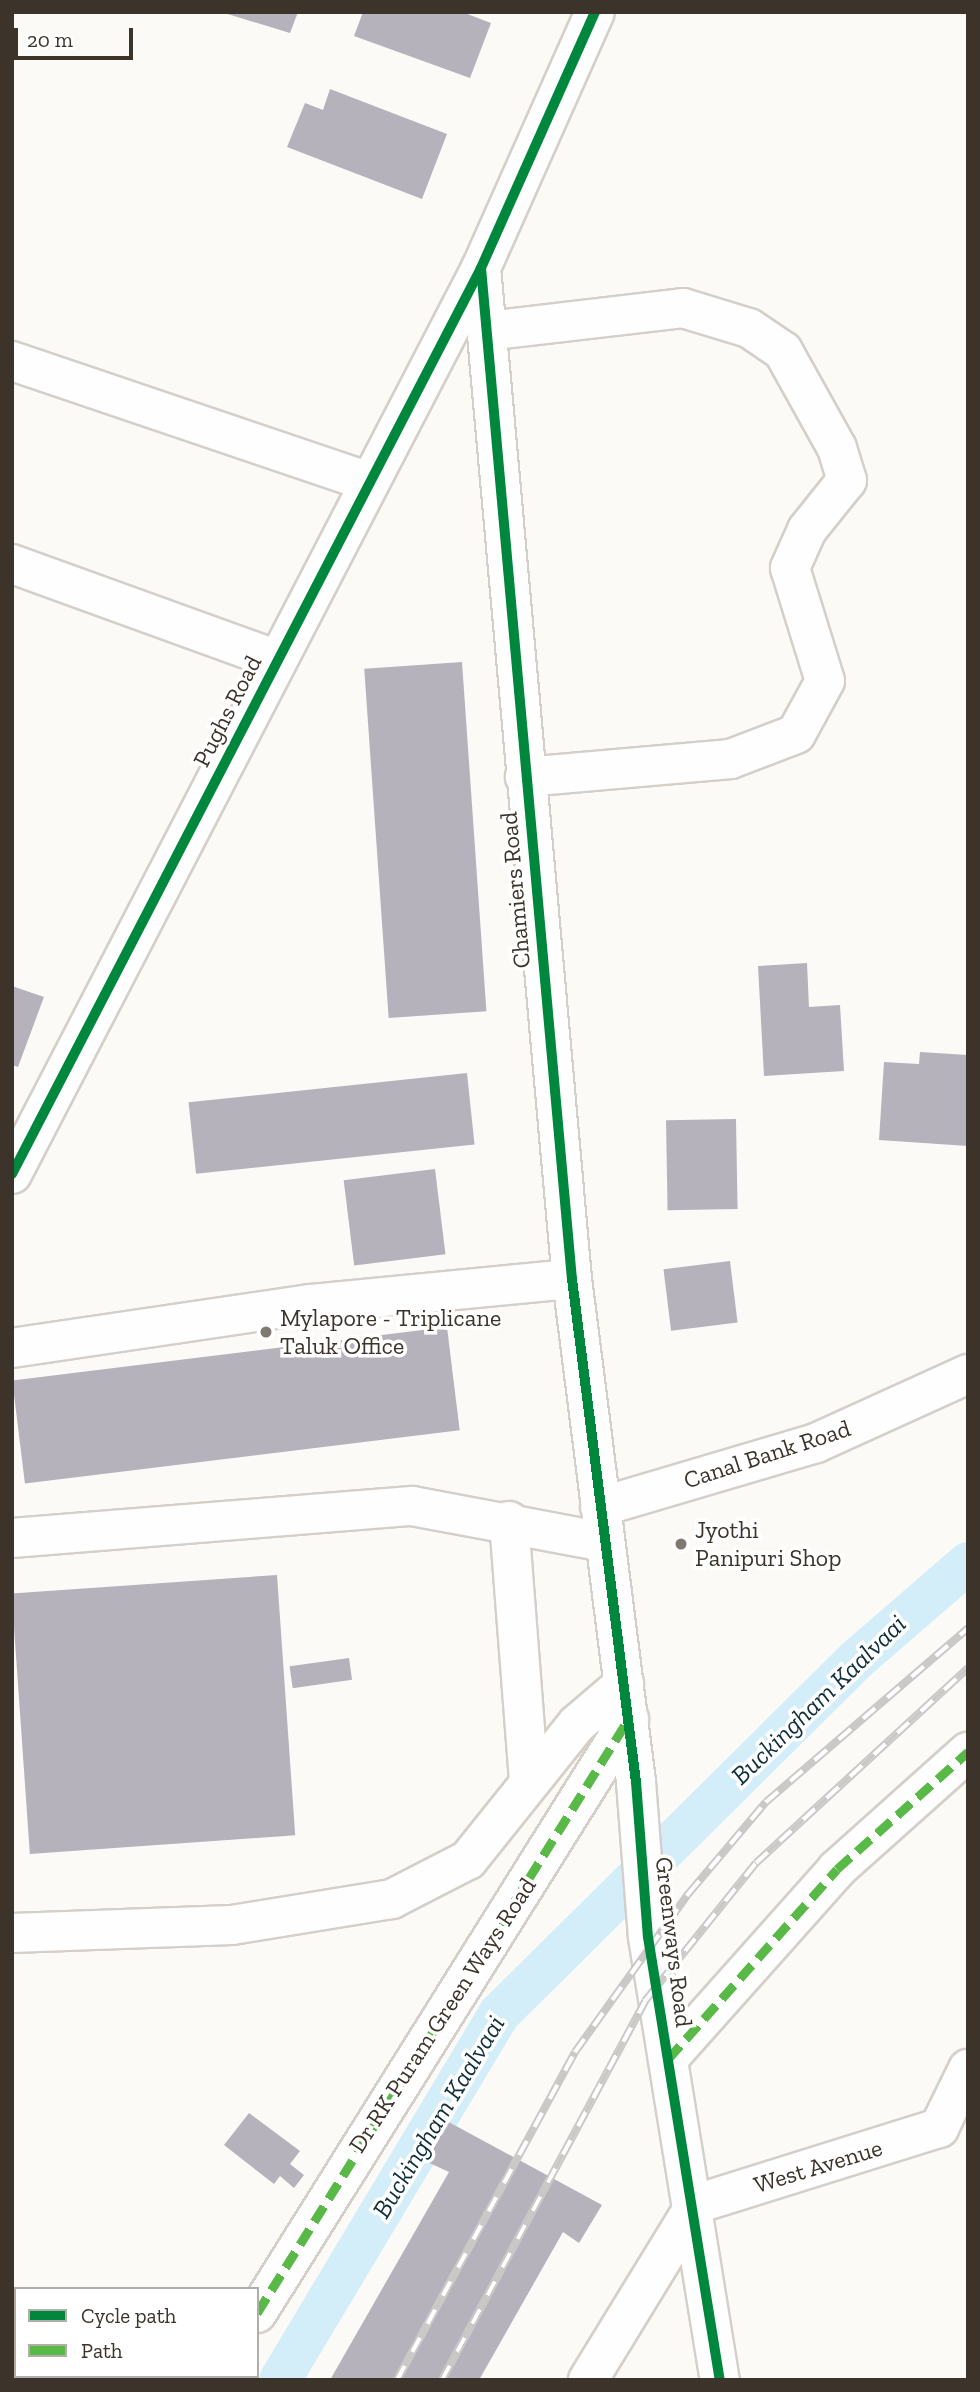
<!DOCTYPE html>
<html>
<head>
<meta charset="utf-8">
<style>
	body { margin:0 }
	#map { position:relative; width:980px; height:2392px; overflow:hidden; background:#fcfaf7; font-family:"Zilla Slab",serif }
	div>[style] { position:absolute }
	[style*='--x'] { left:calc(var(--x)*1px); top:calc(var(--y)*1px); width:calc(var(--w)*1px); rotate:calc(var(--a)*1deg) }
	.canal>* { height:42px; margin:-21px; padding:0 21px; transform-origin:21px; border-radius:21px; background:#d3eef8 }
	.building>* { inset:0; background:#b6b2bb; transform-origin:0 0 }
	.roads { filter:drop-shadow(2px 0 #d4cfc9) drop-shadow(-2px 0 #d4cfc9) drop-shadow(0 2px #d4cfc9) drop-shadow(0 -2px #d4cfc9) }
	.minor>* { height:38px; margin:-19px; padding:0 19px; transform-origin:19px; border-radius:19px; background:#fffefe }
	.rail>* { height:8px; margin-top:-4px; transform-origin:0; background:repeating-linear-gradient(90deg,#fff 0 16px,#cac9c7 0 32px); box-sizing:border-box; border-block:2px solid #cac9c7 }
	.quiet>* { height:9px; margin-top:-4.5px; transform-origin:0; background:repeating-linear-gradient(90deg,#58b947 0 18px,transparent 0 27px) }
	.cycleway>* { height:10px; margin:-5px; padding:0 5px; transform-origin:5px; border-radius:5px; background:#00873e }
	.dots>* { width:19px; height:19px; translate:-50% -50%; box-sizing:border-box; border:4px solid #fff; border-radius:50% }
	span { translate:-50% -50%; white-space:nowrap; text-align:center; line-height:1.15; -webkit-text-stroke:7px #fff; paint-order:stroke }
	.street-label { font-size:24px; color:#3c342b }
	.poi-label { font-size:24px; color:#3c342b }
	.left { translate:0 -50%; text-align:left }
	.water-label { font-size:26px; color:#0d2e3a; font-style:italic }
	.frame { position:absolute; inset:0; border:14px solid #3c342b; pointer-events:none }
	.legend { position:absolute; left:14px; top:2287px; width:245px; height:91px; box-sizing:border-box; background:#fff; border:2px solid #b1aeaa; margin:0; padding:9px 12px; list-style:none; font-size:21px; color:#3c342b }
	.legend li { display:flex; align-items:center; gap:14px; height:35px }
	.legend b { width:35px; border:2px solid #b1aeaa }
	.scale { position:absolute; left:14px; top:28px; width:119px; height:32px; box-sizing:border-box; border:4px solid #3c342b; border-top:0; padding-left:9px; font-size:21px; line-height:24px; white-space:nowrap; color:#3c342b; -webkit-text-stroke:5px #fff; paint-order:stroke }
</style>
</head>
<body>
<div id="map">
	<div class="canal">
		<i style="--x:280;--y:2380;--w:427;--a:-59.1"></i>
		<i style="--x:499;--y:2014;--w:503;--a:-44.76"></i>
		<i style="--x:856;--y:1660;--w:148;--a:-40.9"></i>
	</div>
	<div class="building">
		<i style="clip-path:polygon(221px 12px,298px 12px,290px 33px)"></i>
		<i style="clip-path:polygon(363px 12px,462px 12px,491px 23px,470px 78px,354px 36px)"></i>
		<i style="clip-path:polygon(330px 89px,447px 134px,422px 199px,287px 147px,305px 103px,323px 110px)"></i>
		<i style="left:462px;top:662px;width:350px;height:98px;rotate:86deg"></i>
		<i style="clip-path:polygon(807px 963px,809px 1007px,840px 1005px,844px 1071px,764px 1076px,758px 966px)"></i>
		<i style="clip-path:polygon(12px 986px,44px 997px,18px 1067px,12px 1065px)"></i>
		<i style="clip-path:polygon(920px 1052px,968px 1055px,968px 1146px,879px 1140px,884px 1062px,919px 1064px)"></i>
		<i style="left:467px;top:1073px;width:72px;height:280px;rotate:84deg"></i>
		<i style="left:736px;top:1119px;width:90px;height:70px;rotate:89deg"></i>
		<i style="left:435px;top:1169px;width:86px;height:92px;rotate:83deg"></i>
		<i style="left:730px;top:1261px;width:62px;height:67px;rotate:83deg"></i>
		<i style="left:447px;top:1327px;width:104px;height:438px;rotate:83deg"></i>
		<i style="left:277px;top:1575px;width:261px;height:266px;rotate:86deg"></i>
		<i style="left:349px;top:1658px;width:22px;height:60px;rotate:82deg"></i>
		<i style="clip-path:polygon(249px 2113px,300px 2151px,290px 2164px,304px 2175px,294px 2188px,280px 2176px,274px 2184px,224px 2145px)"></i>
		<i style="clip-path:polygon(445px 2120px,602px 2205px,579px 2243px,563px 2232px,479px 2380px,330px 2380px,449px 2172px,423px 2160px)"></i>
		<i style="clip-path:polygon(83px 2376px,111px 2376px,114px 2378px,81px 2380px)"></i>
	</div>
	<div class="roads">
		<div class="minor">
			<i style="--x:481;--y:268;--w:1015;--a:84.86"></i>
			<i style="--x:572;--y:1279;--w:507;--a:82.75"></i>
			<i style="--x:636;--y:1782;--w:155;--a:85.6"></i>
			<i style="--x:648;--y:1937;--w:449;--a:80.8"></i>
			<i style="--x:487;--y:331;--w:197;--a:-6.7"></i>
			<i style="--x:683;--y:308;--w:69;--a:16.9"></i>
			<i style="--x:749;--y:328;--w:41;--a:34.1"></i>
			<i style="--x:783;--y:351;--w:111;--a:60.9"></i>
			<i style="--x:837;--y:448;--w:34;--a:73"></i>
			<i style="--x:847;--y:480;--w:64;--a:128.7"></i>
			<i style="--x:807;--y:530;--w:42;--a:114.1"></i>
			<i style="--x:790;--y:568;--w:118;--a:72.8"></i>
			<i style="--x:825;--y:681;--w:60;--a:118.7"></i>
			<i style="--x:796;--y:734;--w:70;--a:159"></i>
			<i style="--x:731;--y:759;--w:207;--a:175"></i>
			<i style="--x:12;--y:361;--w:377;--a:18.7"></i>
			<i style="--x:12;--y:564;--w:282;--a:19.9"></i>
			<i style="--x:12;--y:1174;--w:1020;--a:-62.63"></i>
			<i style="--x:481;--y:268;--w:280;--a:-66"></i>
			<i style="--x:12;--y:1348;--w:301;--a:-8.4"></i>
			<i style="--x:310;--y:1304;--w:263;--a:-5.5"></i>
			<i style="--x:600;--y:1507;--w:225;--a:-16.5"></i>
			<i style="--x:816;--y:1443;--w:167;--a:-24.4"></i>
			<i style="--x:509;--y:1521;--w:260;--a:85.6"></i>
			<i style="--x:12;--y:1538;--w:401;--a:-4.6"></i>
			<i style="--x:412;--y:1506;--w:196;--a:10.6"></i>
			<i style="--x:12;--y:1933;--w:220;--a:-2.1"></i>
			<i style="--x:232;--y:1925;--w:162;--a:-9.2"></i>
			<i style="--x:392;--y:1899;--w:85;--a:-27.2"></i>
			<i style="--x:468;--y:1860;--w:174;--a:-51.3"></i>
			<i style="--x:577;--y:1724;--w:62;--a:-40.4"></i>
			<i style="--x:668;--y:2059;--w:254;--a:-48.3"></i>
			<i style="--x:837;--y:1869;--w:176;--a:-41.8"></i>
			<i style="--x:257;--y:2313;--w:701;--a:-57.94"></i>
			<i style="--x:217;--y:2380;--w:4;--a:-63"></i>
			<i style="--x:588;--y:2380;--w:206;--a:-58.5"></i>
			<i style="--x:696;--y:2204;--w:255;--a:-17.4"></i>
			<i style="--x:939;--y:2128;--w:66;--a:-63.8"></i>
		</div>
	</div>
	<div class="rail">
		<i style="--x:397;--y:2380;--w:373;--a:-61.5"></i>
		<i style="--x:575;--y:2052;--w:196;--a:-54.4"></i>
		<i style="--x:689;--y:1893;--w:119;--a:-49.8"></i>
		<i style="--x:766;--y:1802;--w:267;--a:-40.7"></i>
		<i style="--x:442;--y:2380;--w:430;--a:-61.8"></i>
		<i style="--x:645;--y:2001;--w:177;--a:-51.2"></i>
		<i style="--x:756;--y:1863;--w:288;--a:-42.6"></i>
	</div>
	<div class="quiet">
		<i style="--x:668;--y:2059;--w:254;--a:-48.3"></i>
		<i style="--x:837;--y:1869;--w:176;--a:-41.8"></i>
		<i style="--x:257;--y:2313;--w:699;--a:-57.97"></i>
		<i style="--x:217;--y:2380;--w:4;--a:-63"></i>
	</div>
	<div class="cycleway">
		<i style="--x:481;--y:268;--w:1015;--a:84.86"></i>
		<i style="--x:572;--y:1279;--w:507;--a:82.75"></i>
		<i style="--x:636;--y:1782;--w:155;--a:85.6"></i>
		<i style="--x:648;--y:1937;--w:449;--a:80.8"></i>
		<i style="--x:12;--y:1174;--w:1020;--a:-62.63"></i>
		<i style="--x:481;--y:268;--w:280;--a:-66"></i>
	</div>
	<div class="dots">
		<i style="left:266px;top:1332px;background:#7f7972"></i>
		<i style="left:681px;top:1544px;background:#7f7972"></i>
	</div>
	<div class="street-label">
		<span style="left:227px;top:711px;rotate:-63deg">Pughs Road</span>
		<span style="left:515px;top:890px;rotate:-95deg">Chamiers Road</span>
		<span style="left:767px;top:1454px;rotate:-18deg">Canal Bank Road</span>
		<span style="left:674px;top:1942px;rotate:83deg">Greenways Road</span>
		<span style="left:442px;top:2015px;rotate:-57deg">Dr RK Puram Green Ways Road</span>
		<span style="left:818px;top:2166px;rotate:-17deg">West Avenue</span>
	</div>
	<div class="poi-label">
		<span class="left" style="left:280px;top:1332px">Mylapore - Triplicane<br>Taluk Office</span>
		<span class="left" style="left:695px;top:1544px">Jyothi<br>Panipuri Shop</span>
	</div>
	<div class="water-label">
		<span style="left:819px;top:1700px;rotate:-44deg">Buckingham Kaalvaai</span>
		<span style="left:439px;top:2117px;rotate:-59deg">Buckingham Kaalvaai</span>
	</div>
	<div class="frame"></div>
	<ul class="legend">
	<li><b style="height:9px;background:#00873e"></b>Cycle path</li>
	<li><b style="height:9px;background:#58b947"></b>Path</li>
	</ul>
	<div class="scale">20 m</div>
</div>
</body>
</html>
